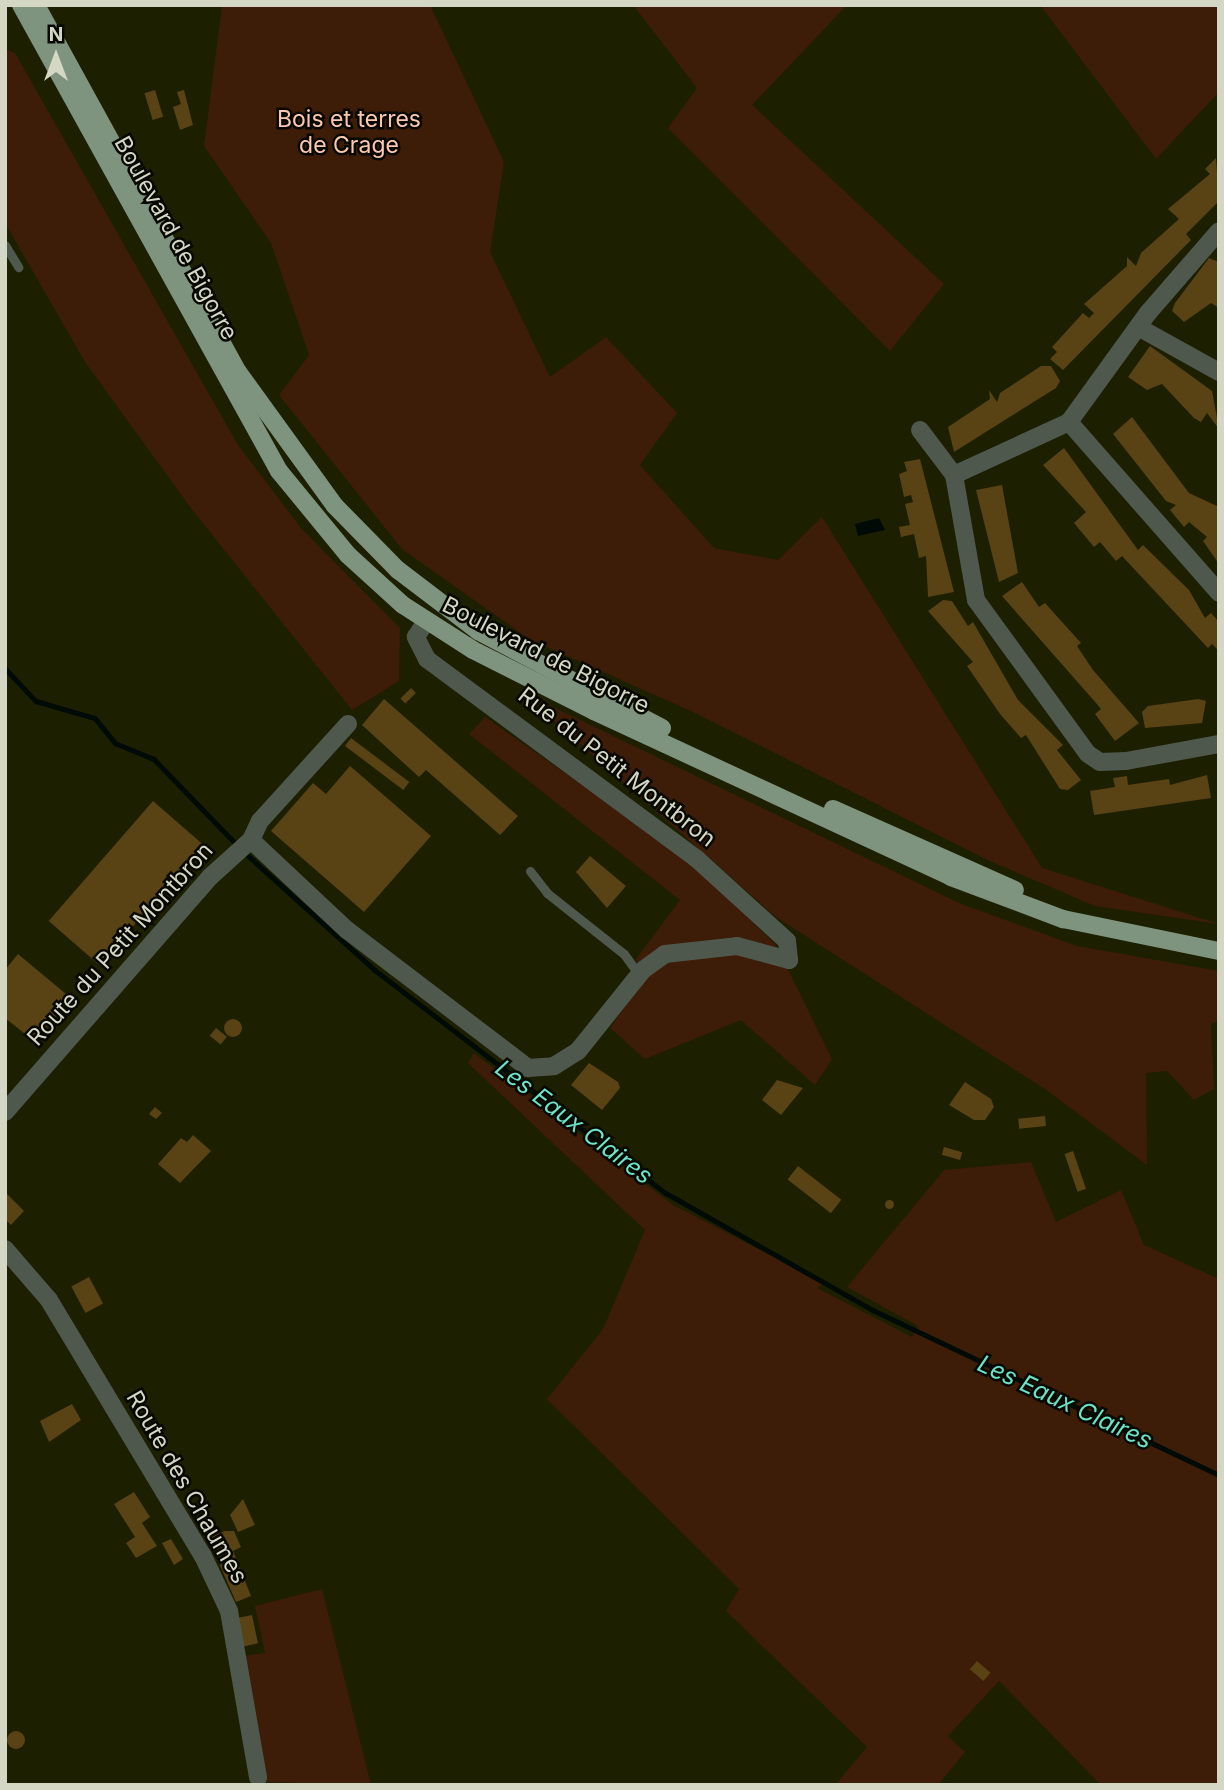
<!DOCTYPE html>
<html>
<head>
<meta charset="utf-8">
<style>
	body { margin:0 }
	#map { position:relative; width:1224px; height:1790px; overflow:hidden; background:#1d1f01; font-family:Inter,sans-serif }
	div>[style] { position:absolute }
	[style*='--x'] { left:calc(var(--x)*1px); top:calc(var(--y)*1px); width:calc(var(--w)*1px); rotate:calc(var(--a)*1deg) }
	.green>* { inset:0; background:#3d1c08 }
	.water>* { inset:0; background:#000b07 }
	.stream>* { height:4.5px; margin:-2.25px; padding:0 2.25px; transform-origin:2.25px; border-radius:2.25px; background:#000b07 }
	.building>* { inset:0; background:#594213; transform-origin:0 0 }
	.round { border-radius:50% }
	.service>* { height:9px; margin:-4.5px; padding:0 4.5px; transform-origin:4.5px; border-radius:4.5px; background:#4e584d }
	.minor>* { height:18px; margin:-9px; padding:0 9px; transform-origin:9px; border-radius:9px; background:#4e584d }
	.primary>* { height:18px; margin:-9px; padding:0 9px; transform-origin:9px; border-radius:9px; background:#7e947e }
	span { translate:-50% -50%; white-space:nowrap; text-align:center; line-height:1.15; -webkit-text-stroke:5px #070801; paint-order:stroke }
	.park-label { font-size:23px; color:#fcc8ad }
	.street-label { font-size:23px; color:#d5d7c5 }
	.water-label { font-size:24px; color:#6ae4ca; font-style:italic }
	.frame { position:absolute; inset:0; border:7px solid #d5d7c5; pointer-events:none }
	.north { position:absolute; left:21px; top:21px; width:70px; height:70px; -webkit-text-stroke:5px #070801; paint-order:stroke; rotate:0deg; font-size:19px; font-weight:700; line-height:28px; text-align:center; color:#d5d7c5 }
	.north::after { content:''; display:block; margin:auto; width:24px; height:32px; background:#d5d7c5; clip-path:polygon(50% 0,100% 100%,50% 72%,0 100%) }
</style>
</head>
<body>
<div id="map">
	<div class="green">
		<i style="clip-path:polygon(222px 5px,430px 5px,504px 162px,490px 252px,550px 377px,606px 337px,677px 413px,640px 465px,714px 548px,778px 560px,822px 517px,1042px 868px,1219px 924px,1095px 906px,992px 862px,693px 712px,529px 639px,402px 549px,279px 395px,309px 355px,271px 243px,204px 146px)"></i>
		<i style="clip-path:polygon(633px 5px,847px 5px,752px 105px,944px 284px,890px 351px,668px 128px,697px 88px)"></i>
		<i style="clip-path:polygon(1040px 5px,1219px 5px,1219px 92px,1156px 159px)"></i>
		<i style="clip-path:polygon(5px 49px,15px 53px,238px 445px,301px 528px,400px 628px,399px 681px,352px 710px,190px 507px,85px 362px,5px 223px)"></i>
		<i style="clip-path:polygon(520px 691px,959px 903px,1077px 946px,1219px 971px,1219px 1021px,1211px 1024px,1214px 1089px,1194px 1100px,1167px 1071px,1146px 1073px,1147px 1165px,1045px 1089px,776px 917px)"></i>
		<i style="clip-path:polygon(485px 717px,686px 858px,776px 945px,832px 1059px,815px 1085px,741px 1020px,645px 1059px,610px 1028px,646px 977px,636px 959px,680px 900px,469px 734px)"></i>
		<i style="clip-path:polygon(474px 1053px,673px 1205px,825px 1283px,817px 1288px,912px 1337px,918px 1326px,847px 1287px,944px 1170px,1031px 1162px,1056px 1222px,1121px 1190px,1144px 1245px,1219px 1279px,1219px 1785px,1101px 1785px,999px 1681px,948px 1736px,965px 1752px,938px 1785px,835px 1785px,867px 1747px,726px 1611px,739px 1589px,547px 1399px,603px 1329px,645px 1230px,468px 1063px)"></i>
		<i style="clip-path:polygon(322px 1589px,371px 1785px,263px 1782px,244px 1656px,265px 1653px,255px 1606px)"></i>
	</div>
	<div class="water">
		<i style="clip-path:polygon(879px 518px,885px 530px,858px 536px,855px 524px)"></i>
	</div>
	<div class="stream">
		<i style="--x:5;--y:668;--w:45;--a:46.8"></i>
		<i style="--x:36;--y:701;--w:61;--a:16.1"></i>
		<i style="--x:95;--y:718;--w:32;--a:51"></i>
		<i style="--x:115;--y:743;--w:42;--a:22.3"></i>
		<i style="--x:154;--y:759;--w:120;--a:46"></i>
		<i style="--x:244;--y:852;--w:176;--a:42"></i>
		<i style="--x:375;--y:970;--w:367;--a:37.5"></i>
		<i style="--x:666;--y:1193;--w:238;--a:29.5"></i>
		<i style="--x:873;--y:1310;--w:383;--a:25.5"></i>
	</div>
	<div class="building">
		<i style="left:155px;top:90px;width:28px;height:11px;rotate:73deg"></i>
		<i style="clip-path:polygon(184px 90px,193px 125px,180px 130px,173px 107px,181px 104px,177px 92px)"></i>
		<i style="clip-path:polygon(1216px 158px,1219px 201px,1186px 234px,1191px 240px,1063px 370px,1050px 359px,1057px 352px,1052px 347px,1083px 313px,1089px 318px,1094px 313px,1084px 304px,1127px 266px,1127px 257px,1136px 266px,1141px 253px,1179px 219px,1168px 209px,1210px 174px,1205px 169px)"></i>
		<i style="clip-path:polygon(1209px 258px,1219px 262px,1219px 308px,1211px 303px,1184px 322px,1172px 311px,1175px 303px)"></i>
		<i style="clip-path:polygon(1150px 346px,1212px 391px,1219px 429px,1207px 413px,1201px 422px,1194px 418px,1162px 384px,1147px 390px,1128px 377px)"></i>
		<i style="clip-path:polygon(1041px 366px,1051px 366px,1060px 381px,1056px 388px,954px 452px,948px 427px,990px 399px,989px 390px,997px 402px,1000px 393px)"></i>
		<i style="clip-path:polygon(1132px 417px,1189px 493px,1219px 507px,1219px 564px,1203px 541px,1207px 537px,1189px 522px,1184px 527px,1170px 510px,1176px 505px,1166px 501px,1113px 434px)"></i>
		<i style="clip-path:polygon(1064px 448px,1138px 550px,1143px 545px,1189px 590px,1205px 618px,1211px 613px,1219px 622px,1219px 651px,1212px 644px,1208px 648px,1122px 556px,1116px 561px,1100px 542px,1094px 547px,1074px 523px,1086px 512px,1043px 465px)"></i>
		<i style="clip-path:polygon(920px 459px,954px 592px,928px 597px,926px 556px,919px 558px,914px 534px,901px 537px,899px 527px,910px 525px,905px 504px,913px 502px,911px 495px,904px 497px,899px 474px,907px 471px,904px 462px)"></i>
		<i style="clip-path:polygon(1002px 485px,1018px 573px,999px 582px,976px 490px)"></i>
		<i style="clip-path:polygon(1022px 582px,1039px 607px,1045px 603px,1081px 643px,1077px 646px,1093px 670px,1139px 723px,1115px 741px,1095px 714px,1101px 709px,1096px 703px,1002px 596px)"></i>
		<i style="clip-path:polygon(943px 600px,952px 601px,968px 626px,973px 622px,1018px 700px,1063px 745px,1057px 750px,1081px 780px,1068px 790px,1060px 789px,1026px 735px,1021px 738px,1000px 714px,967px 666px,973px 662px,928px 611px)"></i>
		<i style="left:411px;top:688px;width:7px;height:15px;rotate:45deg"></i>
		<i style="clip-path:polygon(384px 699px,518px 816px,500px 835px,426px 770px,419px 777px,362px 725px)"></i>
		<i style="clip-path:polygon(1198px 699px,1206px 701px,1202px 723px,1145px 728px,1142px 712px,1148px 706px)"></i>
		<i style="left:351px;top:738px;width:73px;height:10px;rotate:37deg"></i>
		<i style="clip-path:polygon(350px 766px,431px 836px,364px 912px,271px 831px,313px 783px,326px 794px)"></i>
		<i style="clip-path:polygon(1207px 775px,1211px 798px,1094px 815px,1090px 791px,1115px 787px,1113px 778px,1127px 776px,1128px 785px,1169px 779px,1170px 785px)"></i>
		<i style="left:153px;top:801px;width:67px;height:159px;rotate:41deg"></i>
		<i style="clip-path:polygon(590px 856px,626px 886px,607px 908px,576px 872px)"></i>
		<i style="clip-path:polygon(18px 954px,72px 999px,34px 1041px,5px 1018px,5px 970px)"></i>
		<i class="round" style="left:224px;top:1019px;width:18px;height:18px"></i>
		<i style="left:216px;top:1028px;width:14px;height:10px;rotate:39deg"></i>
		<i style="clip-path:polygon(589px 1063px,618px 1082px,620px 1088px,602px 1110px,571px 1085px)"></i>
		<i style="clip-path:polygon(777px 1080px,803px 1088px,781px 1115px,762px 1100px)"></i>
		<i style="clip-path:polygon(965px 1082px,991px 1099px,994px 1107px,985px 1120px,974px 1120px,949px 1105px)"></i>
		<i style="clip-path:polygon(155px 1107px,162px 1113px,156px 1119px,149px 1114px)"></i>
		<i style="left:1045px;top:1116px;width:10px;height:27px;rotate:84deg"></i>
		<i style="clip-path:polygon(193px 1135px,211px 1151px,180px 1183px,158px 1164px,181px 1138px,187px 1142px)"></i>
		<i style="left:944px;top:1147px;width:19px;height:8px;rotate:16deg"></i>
		<i style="left:1073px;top:1151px;width:40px;height:9px;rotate:71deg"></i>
		<i style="left:798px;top:1166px;width:55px;height:17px;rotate:38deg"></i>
		<i style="clip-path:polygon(5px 1192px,24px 1211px,11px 1225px,5px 1219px)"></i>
		<i class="round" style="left:884.5px;top:1199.5px;width:9px;height:9px"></i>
		<i style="left:89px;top:1277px;width:30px;height:20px;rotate:62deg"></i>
		<i style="clip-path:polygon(72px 1404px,81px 1420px,49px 1442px,40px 1421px)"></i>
		<i style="clip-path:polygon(134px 1492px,150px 1517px,142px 1523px,157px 1546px,136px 1558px,126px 1543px,135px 1537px,114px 1504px)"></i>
		<i style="clip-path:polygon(243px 1499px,255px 1525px,238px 1532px,230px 1515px)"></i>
		<i style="clip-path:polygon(225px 1531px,234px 1531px,241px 1547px,233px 1551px,251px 1596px,236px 1602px,208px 1538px)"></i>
		<i style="clip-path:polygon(171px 1539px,183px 1559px,174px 1565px,162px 1543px)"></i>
		<i style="left:252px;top:1615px;width:29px;height:15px;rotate:78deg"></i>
		<i style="left:977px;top:1661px;width:18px;height:11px;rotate:41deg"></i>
		<i class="round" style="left:7px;top:1731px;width:18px;height:18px"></i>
	</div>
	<div class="service">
		<i style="--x:5;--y:245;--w:26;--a:59"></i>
		<i style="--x:530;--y:871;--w:28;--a:52"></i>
		<i style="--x:547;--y:893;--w:98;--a:38.4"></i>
		<i style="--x:624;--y:954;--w:26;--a:54"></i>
	</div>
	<div class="minor">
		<i style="--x:1138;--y:327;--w:93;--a:29.1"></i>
		<i style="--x:1069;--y:422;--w:227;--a:48.7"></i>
		<i style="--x:920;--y:430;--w:56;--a:52.9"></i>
		<i style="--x:954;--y:475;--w:127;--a:80"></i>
		<i style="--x:976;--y:600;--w:190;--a:54"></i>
		<i style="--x:1088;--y:754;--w:14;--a:34"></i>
		<i style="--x:1100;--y:762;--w:26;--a:-2"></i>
		<i style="--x:1126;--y:761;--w:95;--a:-10.4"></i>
		<i style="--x:954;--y:475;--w:127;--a:-24.7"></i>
		<i style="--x:1069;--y:422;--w:135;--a:-54.1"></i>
		<i style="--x:1148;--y:313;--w:108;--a:-49.1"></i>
		<i style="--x:251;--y:840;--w:132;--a:43.2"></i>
		<i style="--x:347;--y:930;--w:228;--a:37.3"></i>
		<i style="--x:528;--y:1068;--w:26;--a:-4"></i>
		<i style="--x:554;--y:1066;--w:28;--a:-32"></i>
		<i style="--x:578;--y:1051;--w:104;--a:-51.3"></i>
		<i style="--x:643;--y:970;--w:27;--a:-36"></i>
		<i style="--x:665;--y:954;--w:72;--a:-6.3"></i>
		<i style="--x:737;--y:946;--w:54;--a:15.1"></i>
		<i style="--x:789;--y:960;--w:19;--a:-96"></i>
		<i style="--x:787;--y:941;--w:122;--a:-137.7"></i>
		<i style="--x:697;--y:859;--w:336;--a:-143.5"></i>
		<i style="--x:427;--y:659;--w:25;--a:-117"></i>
		<i style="--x:416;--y:637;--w:19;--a:-58"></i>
		<i style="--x:251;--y:840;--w:21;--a:-65"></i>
		<i style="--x:260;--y:821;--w:131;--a:-47.8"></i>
		<i style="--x:5;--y:1112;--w:312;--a:-48.9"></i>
		<i style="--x:210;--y:877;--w:55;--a:-42.1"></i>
		<i style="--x:5;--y:1249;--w:67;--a:49.2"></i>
		<i style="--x:49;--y:1300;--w:299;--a:59"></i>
		<i style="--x:203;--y:1556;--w:61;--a:64.7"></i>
		<i style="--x:229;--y:1611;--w:169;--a:80.1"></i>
	</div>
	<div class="primary">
		<i style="--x:21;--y:5;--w:533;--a:61.03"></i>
		<i style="--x:279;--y:471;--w:109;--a:50.6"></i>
		<i style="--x:348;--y:555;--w:74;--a:42.3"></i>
		<i style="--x:403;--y:605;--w:83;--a:32.7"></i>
		<i style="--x:473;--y:650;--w:136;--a:26.8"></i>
		<i style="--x:594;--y:711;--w:394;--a:24.9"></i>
		<i style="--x:951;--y:877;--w:120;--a:20.6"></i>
		<i style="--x:1063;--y:919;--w:159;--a:11.6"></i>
		<i style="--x:36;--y:5;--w:419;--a:61.2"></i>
		<i style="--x:238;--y:372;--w:165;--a:54.1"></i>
		<i style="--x:335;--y:506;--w:90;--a:45.5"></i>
		<i style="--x:398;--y:570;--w:101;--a:37.3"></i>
		<i style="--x:478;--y:631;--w:208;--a:27.8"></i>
		<i style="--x:833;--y:809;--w:199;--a:24"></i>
	</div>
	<div class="park-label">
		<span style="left:349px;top:132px">Bois et terres<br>de Crage</span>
	</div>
	<div class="street-label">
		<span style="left:176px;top:238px;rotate:61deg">Boulevard de Bigorre</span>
		<span style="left:546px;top:655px;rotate:27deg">Boulevard de Bigorre</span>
		<span style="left:617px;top:767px;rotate:38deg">Rue du Petit Montbron</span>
		<span style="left:120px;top:944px;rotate:-48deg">Route du Petit Montbron</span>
		<span style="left:187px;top:1487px;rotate:60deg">Route des Chaumes</span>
	</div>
	<div class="water-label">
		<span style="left:574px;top:1122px;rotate:37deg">Les Eaux Claires</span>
		<span style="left:1065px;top:1402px;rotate:25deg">Les Eaux Claires</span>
	</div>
	<div class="frame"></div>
	<div class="north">N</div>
</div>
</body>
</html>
